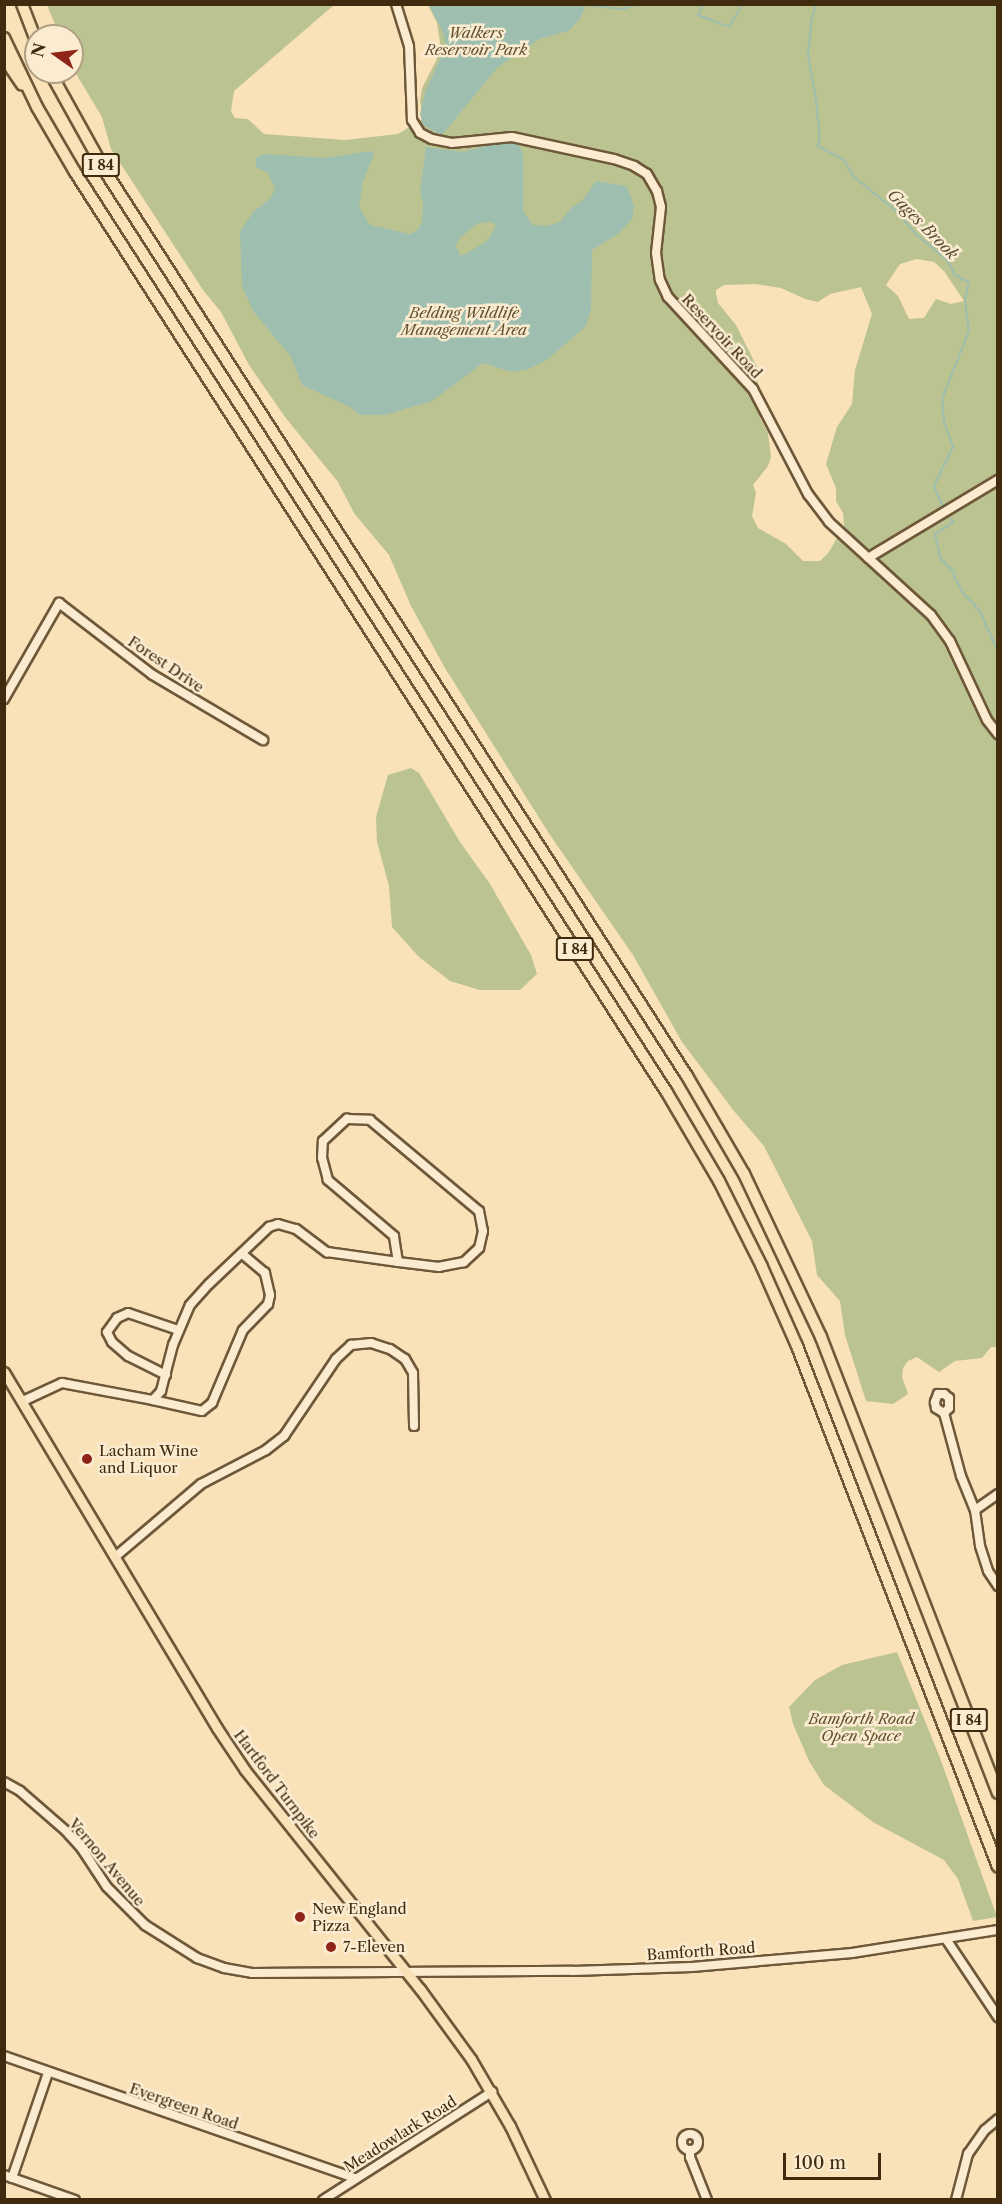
<!DOCTYPE html>
<html>
<head>
<meta charset="utf-8">
<style>
	body { margin:0 }
	#map { position:relative; width:1002px; height:2204px; overflow:hidden; background:#f9e1b8; font-family:"Libre Caslon Text",serif }
	div>[style] { position:absolute }
	[style*='--x'] { left:calc(var(--x)*1px); top:calc(var(--y)*1px); width:calc(var(--w)*1px); rotate:calc(var(--a)*1deg) }
	.green>* { inset:0; background:#bbc390 }
	.water>* { inset:0; background:#9ebeb0 }
	.stream>* { height:2px; margin:-1px; padding:0 1px; transform-origin:1px; border-radius:1px; background:#9ebeb0 }
	.roads { filter:drop-shadow(2px 0 #6e5839) drop-shadow(-2px 0 #6e5839) drop-shadow(0 2px #6e5839) drop-shadow(0 -2px #6e5839) }
	.minor>* { height:8px; margin:-4px; padding:0 4px; transform-origin:4px; border-radius:4px; background:#fbecd1 }
	.minor>.ring { margin:-4px; padding:0; box-sizing:content-box; background:none; border:8px solid #fbecd1; border-radius:50% }
	.major>* { height:9px; margin:-4.5px; padding:0 4.5px; transform-origin:4.5px; border-radius:4.5px; background:#f9e1b8 }
	.highway>* { height:10px; margin:-5px; padding:0 5px; transform-origin:5px; border-radius:5px; background:#f9e1b8 }
	.dots>* { width:16px; height:16px; translate:-50% -50%; box-sizing:border-box; border:3px solid #fbecd1; border-radius:50% }
	span { translate:-50% -50%; white-space:nowrap; text-align:center; line-height:1.15; -webkit-text-stroke:5px #fbecd1; paint-order:stroke }
	.shield-label span { padding:2px 4px; background:#fbecd1; border:2px solid; border-radius:4px; -webkit-text-stroke-width:0 }
	.shield-label { font-size:14px; color:#402b0f; font-weight:700 }
	.park-label { font-size:15px; color:#5f512f; font-style:italic }
	.street-label { font-size:15px; color:#402b0f }
	.poi-label { font-size:15px; color:#402b0f }
	.left { translate:0 -50%; text-align:left }
	.water-label { font-size:16px; color:#585037; font-style:italic }
	.frame { position:absolute; inset:0; border:6px solid #402b0f; pointer-events:none }
	.north { position:absolute; left:24px; top:24px; width:60px; height:60px; box-sizing:border-box; background:#fbecd1; border:2px solid #b09f83; border-radius:50%; rotate:284deg; font-size:16px; font-weight:700; line-height:24px; text-align:center; color:#402b0f }
	.north::after { content:''; display:block; margin:auto; width:21px; height:27px; background:#8f2418; clip-path:polygon(50% 0,100% 100%,50% 72%,0 100%) }
	.scale { position:absolute; left:783px; top:2153px; width:98px; height:27px; box-sizing:border-box; border:3px solid #402b0f; border-top:0; padding-left:8px; font-size:18px; line-height:21px; white-space:nowrap; color:#402b0f; -webkit-text-stroke:4px #fbecd1; paint-order:stroke }
</style>
</head>
<body>
<div id="map">
	<div class="green">
		<i style="clip-path:polygon(evenodd,47px 5px,334px 5px,234px 91px,231px 111px,235px 118px,248px 119px,264px 134px,345px 140px,398px 134px,423px 119px,420px 101px,422px 88px,436px 61px,440px 42px,437px 23px,428px 5px,997px 5px,998px 1347px,991px 1347px,982px 1358px,955px 1361px,939px 1372px,917px 1357px,908px 1361px,903px 1368px,902px 1377px,908px 1394px,893px 1404px,866px 1401px,845px 1335px,840px 1301px,817px 1275px,812px 1241px,764px 1146px,734px 1111px,682px 1042px,633px 955px,550px 835px,445px 668px,411px 606px,389px 555px,354px 513px,338px 482px,285px 417px,249px 365px,221px 312px,203px 290px,111px 149px,102px 117px,72px 67px,72px 36px,60px 36px,47px 5px,917px 259px,934px 262px,944px 271px,964px 301px,951px 304px,936px 299px,924px 318px,909px 319px,898px 296px,886px 285px,900px 264px,917px 259px,47px 5px,756px 284px,781px 288px,805px 299px,818px 302px,830px 294px,861px 287px,872px 314px,855px 370px,852px 404px,837px 427px,826px 464px,836px 488px,836px 501px,843px 513px,844px 526px,829px 552px,820px 561px,803px 561px,786px 544px,758px 528px,752px 516px,756px 493px,753px 485px,768px 466px,771px 457px,768px 433px,760px 418px,757px 367px,736px 325px,718px 303px,716px 294px,716px 290px,724px 285px,756px 284px)"></i>
		<i style="clip-path:polygon(411px 768px,419px 773px,460px 842px,490px 884px,531px 955px,537px 974px,520px 990px,480px 990px,450px 981px,419px 957px,392px 927px,389px 886px,377px 842px,376px 817px,388px 775px)"></i>
		<i style="clip-path:polygon(897px 1652px,940px 1758px,997px 1917px,973px 1921px,958px 1879px,944px 1860px,873px 1822px,824px 1785px,809px 1761px,793px 1724px,789px 1707px,815px 1680px,842px 1665px)"></i>
	</div>
	<div class="water">
		<i style="clip-path:polygon(429px 5px,586px 5px,580px 19px,568px 31px,539px 39px,497px 68px,442px 135px,423px 125px,420px 114px,426px 90px,446px 47px,443px 32px)"></i>
		<i style="clip-path:polygon(evenodd,502px 142px,519px 145px,523px 154px,523px 211px,533px 225px,547px 226px,560px 222px,571px 208px,583px 200px,596px 181px,626px 186px,628px 189px,634px 206px,632px 219px,618px 234px,592px 250px,591px 309px,586px 326px,548px 359px,529px 369px,512px 372px,483px 363px,432px 401px,385px 415px,360px 415px,350px 407px,302px 385px,291px 357px,253px 311px,242px 286px,240px 232px,253px 212px,271px 198px,275px 189px,268px 173px,256px 167px,256px 158px,264px 154px,326px 158px,371px 151px,374px 154px,363px 181px,359px 207px,370px 225px,410px 234px,418px 230px,422px 222px,423px 204px,420px 191px,426px 147px,463px 152px,502px 142px,492px 222px,495px 224px,495px 228px,487px 241px,464px 255px,460px 255px,455px 245px,461px 237px,478px 223px,492px 222px)"></i>
	</div>
	<div class="stream">
		<i style="--x:579;--y:4;--w:44;--a:6.5"></i>
		<i style="--x:623;--y:9;--w:17;--a:-17"></i>
		<i style="--x:699;--y:4;--w:4;--a:34"></i>
		<i style="--x:702;--y:6;--w:10;--a:114"></i>
		<i style="--x:698;--y:15;--w:33;--a:21"></i>
		<i style="--x:729;--y:27;--w:27;--a:-59"></i>
		<i style="--x:816;--y:4;--w:19;--a:106"></i>
		<i style="--x:811;--y:22;--w:34;--a:95"></i>
		<i style="--x:808;--y:56;--w:45;--a:79.7"></i>
		<i style="--x:816;--y:100;--w:37;--a:84"></i>
		<i style="--x:820;--y:137;--w:9;--a:103"></i>
		<i style="--x:818;--y:146;--w:30;--a:28"></i>
		<i style="--x:844;--y:160;--w:20;--a:60"></i>
		<i style="--x:854;--y:177;--w:54;--a:39"></i>
		<i style="--x:896;--y:211;--w:30;--a:49"></i>
		<i style="--x:916;--y:234;--w:40;--a:40"></i>
		<i style="--x:947;--y:260;--w:17;--a:62"></i>
		<i style="--x:955;--y:275;--w:16;--a:27"></i>
		<i style="--x:969;--y:282;--w:18;--a:103"></i>
		<i style="--x:965;--y:300;--w:31;--a:83"></i>
		<i style="--x:969;--y:331;--w:73;--a:111.7"></i>
		<i style="--x:942;--y:399;--w:23;--a:85"></i>
		<i style="--x:944;--y:422;--w:27;--a:70"></i>
		<i style="--x:953;--y:447;--w:43;--a:116"></i>
		<i style="--x:934;--y:486;--w:21;--a:67"></i>
		<i style="--x:951;--y:519;--w:4;--a:56"></i>
		<i style="--x:953;--y:522;--w:22;--a:146"></i>
		<i style="--x:935;--y:534;--w:26;--a:77"></i>
		<i style="--x:941;--y:559;--w:18;--a:45"></i>
		<i style="--x:954;--y:572;--w:4;--a:90"></i>
		<i style="--x:954;--y:576;--w:21;--a:61"></i>
		<i style="--x:964;--y:594;--w:22;--a:47"></i>
		<i style="--x:979;--y:610;--w:45;--a:65.1"></i>
	</div>
	<div class="roads">
		<div class="minor">
			<i style="--x:396;--y:4;--w:44;--a:72.8"></i>
			<i style="--x:409;--y:46;--w:74;--a:87.7"></i>
			<i style="--x:412;--y:120;--w:15;--a:58"></i>
			<i style="--x:420;--y:133;--w:13;--a:27"></i>
			<i style="--x:432;--y:139;--w:20;--a:11"></i>
			<i style="--x:452;--y:143;--w:60;--a:-5.7"></i>
			<i style="--x:512;--y:137;--w:104;--a:12.2"></i>
			<i style="--x:614;--y:159;--w:21;--a:19"></i>
			<i style="--x:634;--y:166;--w:15;--a:32"></i>
			<i style="--x:647;--y:174;--w:20;--a:60"></i>
			<i style="--x:657;--y:191;--w:16;--a:76"></i>
			<i style="--x:661;--y:207;--w:46;--a:96.2"></i>
			<i style="--x:656;--y:253;--w:27;--a:82"></i>
			<i style="--x:660;--y:280;--w:19;--a:65"></i>
			<i style="--x:668;--y:297;--w:125;--a:47.3"></i>
			<i style="--x:753;--y:389;--w:119;--a:62.4"></i>
			<i style="--x:808;--y:494;--w:35;--a:53"></i>
			<i style="--x:829;--y:522;--w:138;--a:42.4"></i>
			<i style="--x:931;--y:615;--w:32;--a:54"></i>
			<i style="--x:950;--y:641;--w:87;--a:64.9"></i>
			<i style="--x:987;--y:720;--w:18;--a:52"></i>
			<i style="--x:868;--y:558;--w:152;--a:-31"></i>
			<i style="--x:4;--y:699;--w:111;--a:-60.2"></i>
			<i style="--x:59;--y:603;--w:118;--a:37.5"></i>
			<i style="--x:153;--y:675;--w:128;--a:30.6"></i>
			<i style="--x:347;--y:1119;--w:23;--a:2"></i>
			<i style="--x:370;--y:1120;--w:142;--a:39.9"></i>
			<i style="--x:479;--y:1211;--w:20;--a:79"></i>
			<i style="--x:483;--y:1231;--w:17;--a:103"></i>
			<i style="--x:479;--y:1248;--w:21;--a:137"></i>
			<i style="--x:464;--y:1262;--w:25;--a:169"></i>
			<i style="--x:439;--y:1267;--w:41;--a:-173"></i>
			<i style="--x:398;--y:1262;--w:26;--a:-99"></i>
			<i style="--x:394;--y:1236;--w:87;--a:-139.7"></i>
			<i style="--x:328;--y:1180;--w:23;--a:-105"></i>
			<i style="--x:322;--y:1158;--w:17;--a:-87"></i>
			<i style="--x:323;--y:1141;--w:33;--a:-43"></i>
			<i style="--x:166;--y:1375;--w:42;--a:-153.4"></i>
			<i style="--x:128;--y:1356;--w:21;--a:-139"></i>
			<i style="--x:112;--y:1342;--w:11;--a:-117"></i>
			<i style="--x:107;--y:1332;--w:17;--a:-54"></i>
			<i style="--x:117;--y:1318;--w:12;--a:-24"></i>
			<i style="--x:128;--y:1313;--w:53;--a:18.8"></i>
			<i style="--x:153;--y:1400;--w:50;--a:12.7"></i>
			<i style="--x:202;--y:1411;--w:13;--a:-39"></i>
			<i style="--x:212;--y:1403;--w:79;--a:-67"></i>
			<i style="--x:243;--y:1330;--w:36;--a:-46"></i>
			<i style="--x:268;--y:1304;--w:9;--a:-77"></i>
			<i style="--x:270;--y:1295;--w:23;--a:-103"></i>
			<i style="--x:265;--y:1273;--w:30;--a:-140"></i>
			<i style="--x:23;--y:1401;--w:43;--a:-24.8"></i>
			<i style="--x:62;--y:1383;--w:93;--a:10.6"></i>
			<i style="--x:153;--y:1400;--w:12;--a:-48"></i>
			<i style="--x:161;--y:1391;--w:48;--a:-75.4"></i>
			<i style="--x:173;--y:1345;--w:43;--a:-67"></i>
			<i style="--x:190;--y:1305;--w:28;--a:-48"></i>
			<i style="--x:209;--y:1284;--w:83;--a:-43.5"></i>
			<i style="--x:269;--y:1227;--w:9;--a:-18"></i>
			<i style="--x:278;--y:1224;--w:19;--a:16"></i>
			<i style="--x:296;--y:1229;--w:39;--a:37"></i>
			<i style="--x:327;--y:1252;--w:72;--a:8"></i>
			<i style="--x:944;--y:1413;--w:7;--a:-45"></i>
			<i style="--x:949;--y:1408;--w:10;--a:-90"></i>
			<i style="--x:949;--y:1398;--w:6;--a:-141"></i>
			<i style="--x:944;--y:1394;--w:6;--a:180"></i>
			<i style="--x:938;--y:1394;--w:9;--a:111"></i>
			<i style="--x:935;--y:1402;--w:6;--a:81"></i>
			<i style="--x:936;--y:1408;--w:9;--a:32"></i>
			<i style="--x:944;--y:1413;--w:65;--a:74.9"></i>
			<i style="--x:961;--y:1476;--w:37;--a:68"></i>
			<i style="--x:975;--y:1510;--w:36;--a:82"></i>
			<i style="--x:980;--y:1546;--w:26;--a:72"></i>
			<i style="--x:988;--y:1571;--w:18;--a:56"></i>
			<i style="--x:975;--y:1510;--w:28;--a:-35"></i>
			<i style="--x:115;--y:1557;--w:113;--a:-40.3"></i>
			<i style="--x:201;--y:1484;--w:73;--a:-27.6"></i>
			<i style="--x:266;--y:1450;--w:23;--a:-38"></i>
			<i style="--x:284;--y:1436;--w:93;--a:-56"></i>
			<i style="--x:336;--y:1359;--w:21;--a:-43"></i>
			<i style="--x:351;--y:1345;--w:20;--a:-6"></i>
			<i style="--x:371;--y:1343;--w:20;--a:18"></i>
			<i style="--x:390;--y:1349;--w:18;--a:34"></i>
			<i style="--x:405;--y:1359;--w:16;--a:60"></i>
			<i style="--x:413;--y:1373;--w:53;--a:88.9"></i>
			<i style="--x:4;--y:1782;--w:18;--a:29"></i>
			<i style="--x:20;--y:1791;--w:61;--a:41"></i>
			<i style="--x:66;--y:1831;--w:24;--a:48"></i>
			<i style="--x:82;--y:1849;--w:45;--a:56.7"></i>
			<i style="--x:107;--y:1887;--w:54;--a:45"></i>
			<i style="--x:145;--y:1925;--w:62;--a:32.4"></i>
			<i style="--x:197;--y:1958;--w:29;--a:20"></i>
			<i style="--x:224;--y:1968;--w:28;--a:10"></i>
			<i style="--x:252;--y:1973;--w:321;--a:-0.4"></i>
			<i style="--x:573;--y:1971;--w:119;--a:-1.9"></i>
			<i style="--x:692;--y:1967;--w:161;--a:-5"></i>
			<i style="--x:852;--y:1953;--w:148;--a:-9"></i>
			<i style="--x:946;--y:1939;--w:94;--a:56.3"></i>
			<i style="--x:4;--y:2056;--w:372;--a:19.2"></i>
			<i class="ring" style="left:682px;top:2134px;width:8px;height:8px"></i>
			<i style="--x:690;--y:2150;--w:7;--a:90"></i>
			<i style="--x:690;--y:2157;--w:46;--a:68.4"></i>
			<i style="--x:4;--y:2175;--w:75;--a:19.4"></i>
			<i style="--x:12;--y:2178;--w:111;--a:-71.1"></i>
			<i style="--x:323;--y:2200;--w:201;--a:-32.6"></i>
			<i style="--x:956;--y:2200;--w:48;--a:-75.4"></i>
			<i style="--x:968;--y:2154;--w:29;--a:-55"></i>
			<i style="--x:985;--y:2130;--w:17;--a:-40"></i>
		</div>
		<div class="major">
			<i style="--x:4;--y:1372;--w:415;--a:59.1"></i>
			<i style="--x:217;--y:1728;--w:50;--a:56.3"></i>
			<i style="--x:245;--y:1770;--w:280;--a:51.4"></i>
			<i style="--x:420;--y:1989;--w:87;--a:53.9"></i>
			<i style="--x:471;--y:2059;--w:78;--a:59.8"></i>
			<i style="--x:510;--y:2126;--w:82;--a:64.7"></i>
		</div>
		<div class="highway">
			<i style="--x:22;--y:4;--w:39;--a:69"></i>
			<i style="--x:4;--y:38;--w:76;--a:64.4"></i>
			<i style="--x:37;--y:107;--w:75;--a:59.7"></i>
			<i style="--x:75;--y:172;--w:1093;--a:57.26"></i>
			<i style="--x:666;--y:1091;--w:104;--a:59.5"></i>
			<i style="--x:719;--y:1181;--w:96;--a:63.4"></i>
			<i style="--x:762;--y:1267;--w:86;--a:66.1"></i>
			<i style="--x:797;--y:1346;--w:558;--a:68.9"></i>
			<i style="--x:4;--y:58;--w:32;--a:56"></i>
			<i style="--x:50;--y:72;--w:113;--a:60.9"></i>
			<i style="--x:105;--y:171;--w:1076;--a:57.26"></i>
			<i style="--x:687;--y:1076;--w:113;--a:59.8"></i>
			<i style="--x:744;--y:1174;--w:180;--a:64.7"></i>
			<i style="--x:821;--y:1337;--w:489;--a:68.8"></i>
		</div>
	</div>
	<div class="dots">
		<i style="left:87px;top:1459px;background:#8f2418"></i>
		<i style="left:300px;top:1917px;background:#8f2418"></i>
		<i style="left:331px;top:1947px;background:#8f2418"></i>
	</div>
	<div class="shield-label">
		<span style="left:101px;top:165px">I 84</span>
		<span style="left:575px;top:949px">I 84</span>
		<span style="left:969px;top:1720px">I 84</span>
	</div>
	<div class="park-label">
		<span style="left:476px;top:41px">Walkers<br>Reservoir Park</span>
		<span style="left:464px;top:321px">Belding Wildlife<br>Management Area</span>
		<span style="left:861px;top:1727px">Bamforth Road<br>Open Space</span>
	</div>
	<div class="street-label">
		<span style="left:722px;top:336px;rotate:47deg">Reservoir Road</span>
		<span style="left:166px;top:664px;rotate:34deg">Forest Drive</span>
		<span style="left:277px;top:1784px;rotate:53deg">Hartford Turnpike</span>
		<span style="left:107px;top:1862px;rotate:50deg">Vernon Avenue</span>
		<span style="left:701px;top:1951px;rotate:-4deg">Bamforth Road</span>
		<span style="left:184px;top:2106px;rotate:19deg">Evergreen Road</span>
		<span style="left:400px;top:2134px;rotate:-32deg">Meadowlark Road</span>
	</div>
	<div class="poi-label">
		<span class="left" style="left:99px;top:1459px">Lacham Wine<br>and Liquor</span>
		<span class="left" style="left:312px;top:1917px">New England<br>Pizza</span>
		<span class="left" style="left:343px;top:1947px">7-Eleven</span>
	</div>
	<div class="water-label">
		<span style="left:923px;top:224px;rotate:45deg">Gages Brook</span>
	</div>
	<div class="frame"></div>
	<div class="north">N</div>
	<div class="scale">100 m</div>
</div>
</body>
</html>
